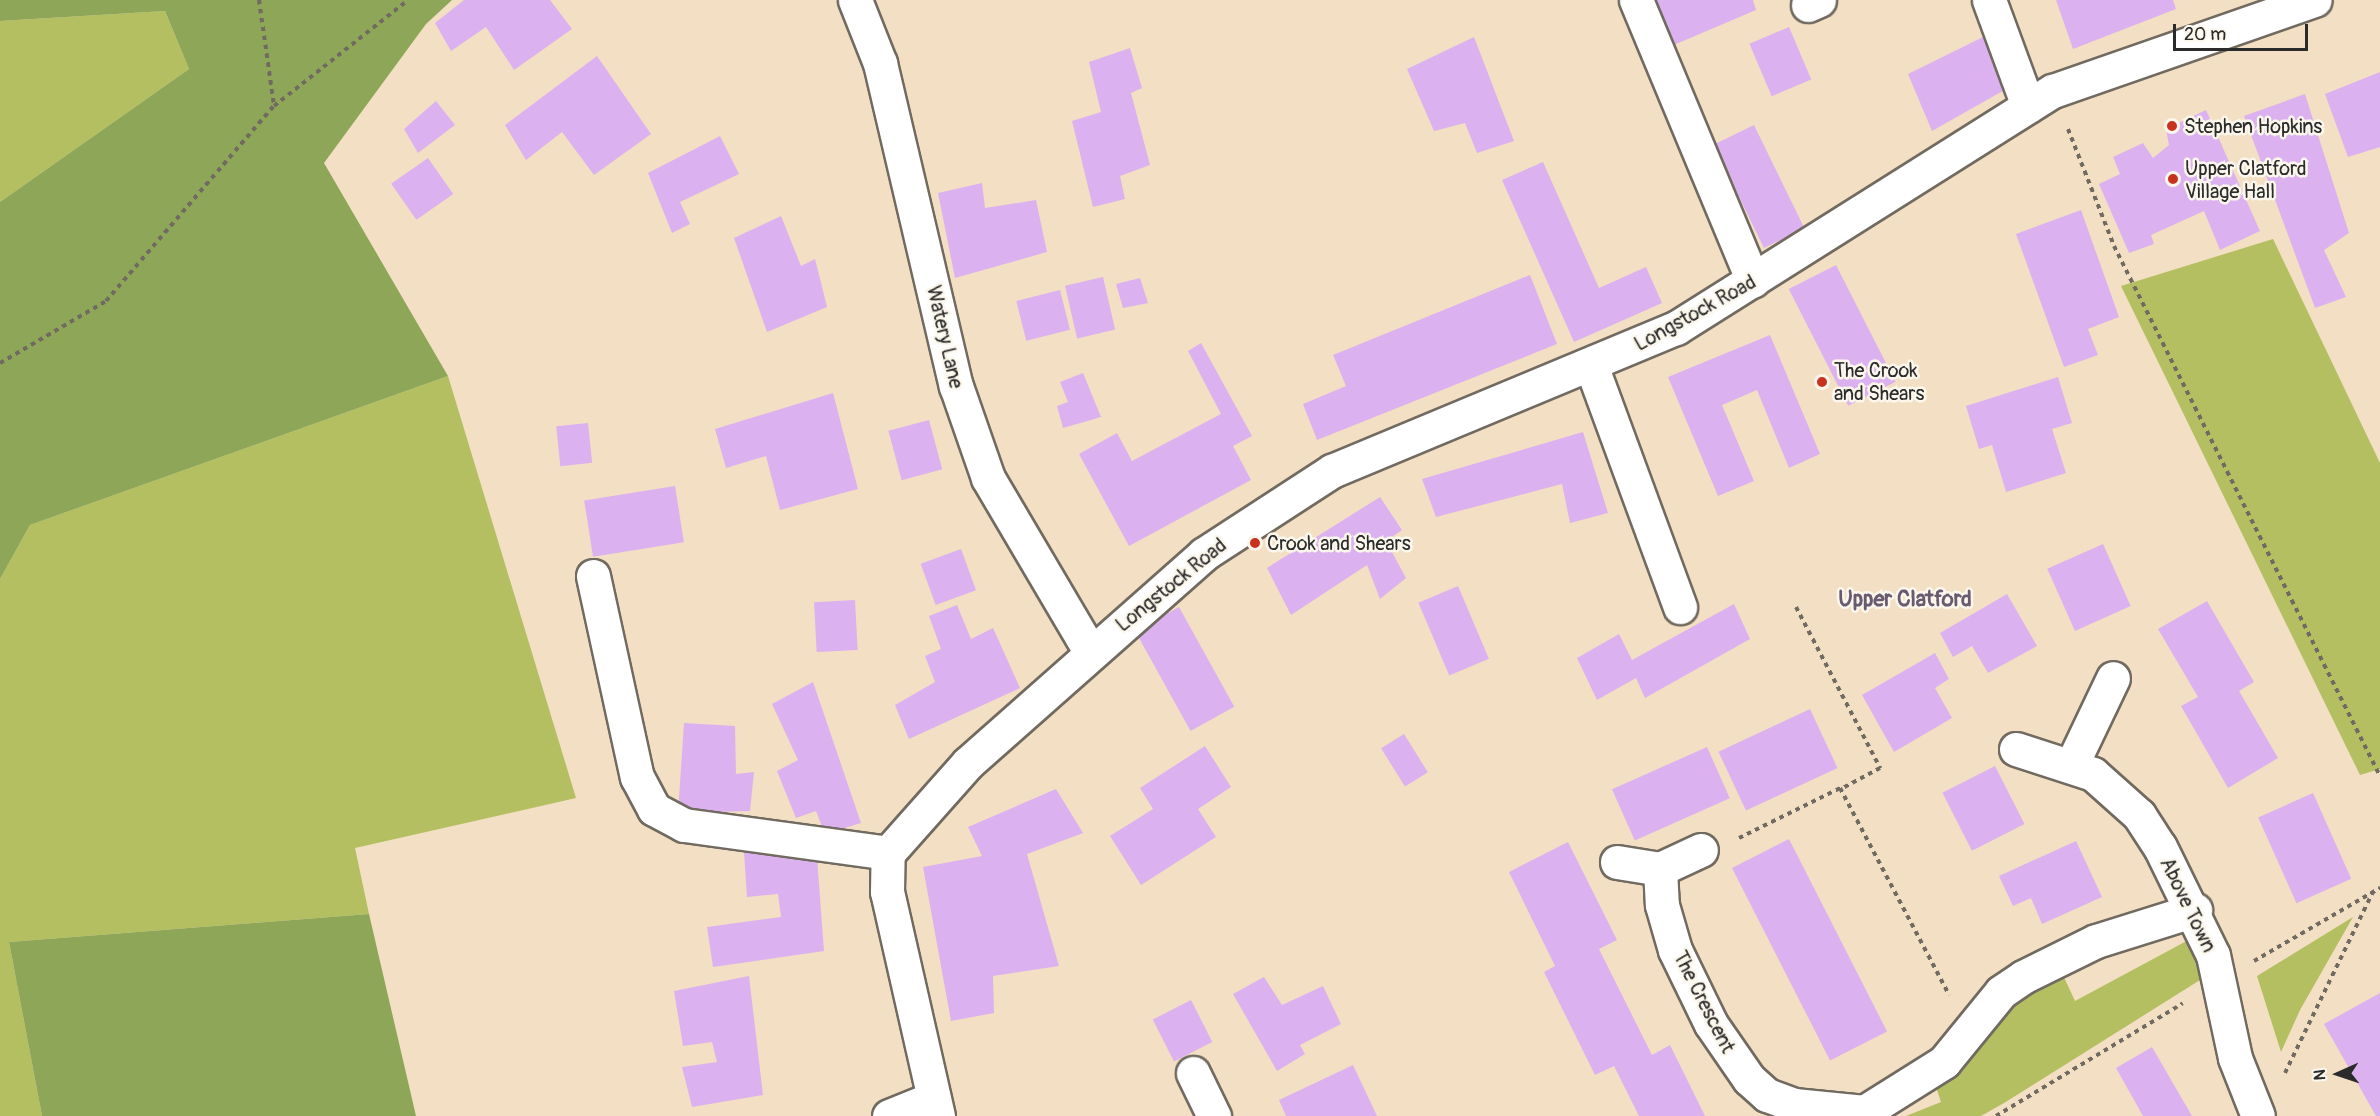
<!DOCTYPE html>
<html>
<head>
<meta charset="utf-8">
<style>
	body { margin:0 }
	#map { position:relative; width:2380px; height:1116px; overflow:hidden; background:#f3dfc3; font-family:Pangolin,sans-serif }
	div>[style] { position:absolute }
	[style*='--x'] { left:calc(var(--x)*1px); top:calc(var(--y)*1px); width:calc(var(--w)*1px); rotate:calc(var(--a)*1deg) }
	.green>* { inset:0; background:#b3bf61 }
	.forest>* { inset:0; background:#8ea657 }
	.building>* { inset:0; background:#dbb2ef; transform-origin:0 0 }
	.path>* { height:4px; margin-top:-2px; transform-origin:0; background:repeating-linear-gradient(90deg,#716a60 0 4.5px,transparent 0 9px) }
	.roads { filter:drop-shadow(2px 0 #716a60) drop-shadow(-2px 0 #716a60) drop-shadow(0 2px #716a60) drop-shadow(0 -2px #716a60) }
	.minor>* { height:33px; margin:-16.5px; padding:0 16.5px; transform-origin:16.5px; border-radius:16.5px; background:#fff }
	.dots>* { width:16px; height:16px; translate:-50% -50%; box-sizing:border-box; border:3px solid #fbf7ec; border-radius:50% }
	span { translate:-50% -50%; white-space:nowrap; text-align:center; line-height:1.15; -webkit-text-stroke:5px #fbf7ec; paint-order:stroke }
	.poi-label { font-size:20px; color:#2b2b2b }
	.left { translate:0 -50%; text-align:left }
	.street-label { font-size:20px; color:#2b2b2b }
	.quarter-label { font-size:22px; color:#695a70; font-weight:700 }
	.north { position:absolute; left:2308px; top:1044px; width:60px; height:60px; -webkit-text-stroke:4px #fbf7ec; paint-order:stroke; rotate:267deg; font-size:16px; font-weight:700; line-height:24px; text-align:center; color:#2b2b2b }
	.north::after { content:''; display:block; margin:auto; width:21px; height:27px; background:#2b2b2b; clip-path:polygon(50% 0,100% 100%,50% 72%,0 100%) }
	.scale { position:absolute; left:2173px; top:24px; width:135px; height:27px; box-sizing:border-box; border:3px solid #2b2b2b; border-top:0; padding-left:8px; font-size:18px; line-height:21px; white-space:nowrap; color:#2b2b2b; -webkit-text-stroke:4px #fbf7ec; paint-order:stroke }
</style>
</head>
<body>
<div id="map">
	<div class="green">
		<i style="clip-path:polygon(165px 11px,189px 69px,0 202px,0 21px)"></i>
		<i style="clip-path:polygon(2273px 239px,2380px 463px,2380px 769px,2360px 775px,2121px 286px)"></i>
		<i style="clip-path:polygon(448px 376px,576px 798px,355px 848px,369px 914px,9px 942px,42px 1116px,0 1116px,0 579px,30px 525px)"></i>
		<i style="clip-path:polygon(2353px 917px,2300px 1010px,2281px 1052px,2257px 976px)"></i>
		<i style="clip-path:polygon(2194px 937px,2208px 975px,2004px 1103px,1981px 1116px,1906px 1116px,1941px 1102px,1936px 1087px,2005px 1007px,2061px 971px,2075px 1001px)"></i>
	</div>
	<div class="forest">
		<i style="clip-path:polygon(0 0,452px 0,426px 24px,324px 163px,448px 376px,30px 525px,0 579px,0 202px,189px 69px,165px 11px,0 21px)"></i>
		<i style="clip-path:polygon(369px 914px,416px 1116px,42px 1116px,9px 942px)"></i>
	</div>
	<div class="building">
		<i style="clip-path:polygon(464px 0,550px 0,572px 29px,514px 70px,486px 27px,451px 51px,435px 23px)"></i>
		<i style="clip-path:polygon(1648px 0,1753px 0,1756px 10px,1669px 47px)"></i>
		<i style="clip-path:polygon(2056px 0,2173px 0,2176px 9px,2073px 49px)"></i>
		<i style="left:1789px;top:27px;width:57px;height:43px;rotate:67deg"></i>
		<i style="clip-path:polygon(1985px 36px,2008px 88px,1932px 131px,1908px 74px)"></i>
		<i style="clip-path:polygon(1474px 37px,1514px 141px,1477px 153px,1465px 123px,1434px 131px,1407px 69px)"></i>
		<i style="clip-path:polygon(1130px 48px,1142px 88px,1131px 93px,1150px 165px,1120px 176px,1125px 199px,1093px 207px,1072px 121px,1101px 112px,1089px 62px)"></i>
		<i style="clip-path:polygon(597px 56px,651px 134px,594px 175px,562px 132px,526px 160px,505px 125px)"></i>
		<i style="clip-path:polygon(2380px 72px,2380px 147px,2348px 157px,2325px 94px)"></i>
		<i style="clip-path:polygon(2305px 94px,2349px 233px,2324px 250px,2346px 297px,2315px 308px,2244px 116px)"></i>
		<i style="clip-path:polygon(436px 101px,455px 125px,418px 153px,404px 129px)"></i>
		<i style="clip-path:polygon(2206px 110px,2260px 231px,2220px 250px,2204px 211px,2151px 235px,2154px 244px,2129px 253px,2099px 184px,2120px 174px,2113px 157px,2143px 143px,2153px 158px,2169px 145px,2166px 129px)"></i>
		<i style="left:1754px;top:125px;width:115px;height:45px;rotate:64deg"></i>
		<i style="clip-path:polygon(720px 136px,739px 174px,680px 202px,690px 224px,672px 233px,648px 173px)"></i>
		<i style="left:428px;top:158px;width:44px;height:45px;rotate:55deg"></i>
		<i style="clip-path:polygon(1543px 162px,1599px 288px,1646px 267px,1662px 303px,1574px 342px,1502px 180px)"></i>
		<i style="clip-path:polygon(982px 183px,985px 208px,1036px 200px,1047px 252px,955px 278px,938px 193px)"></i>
		<i style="clip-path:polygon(2081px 210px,2119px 317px,2088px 329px,2098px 355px,2064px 367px,2016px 234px)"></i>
		<i style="clip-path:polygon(781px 216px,801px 266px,815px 259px,827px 307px,767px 332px,734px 238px)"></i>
		<i style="left:1836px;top:265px;width:131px;height:53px;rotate:63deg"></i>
		<i style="clip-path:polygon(1530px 275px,1557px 344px,1317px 440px,1303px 404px,1346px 386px,1333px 355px)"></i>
		<i style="left:1103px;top:277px;width:54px;height:39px;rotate:77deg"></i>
		<i style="clip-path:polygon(1140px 278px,1148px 303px,1123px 308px,1116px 284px)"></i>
		<i style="left:1060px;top:290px;width:41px;height:45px;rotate:76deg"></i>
		<i style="clip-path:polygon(1770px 335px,1820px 454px,1789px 468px,1757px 390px,1722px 405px,1754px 481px,1718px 496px,1668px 377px)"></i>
		<i style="clip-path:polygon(1201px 343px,1252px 436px,1233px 446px,1251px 480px,1129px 546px,1079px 454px,1117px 433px,1132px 461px,1221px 414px,1188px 351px)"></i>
		<i style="clip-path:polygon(1083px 373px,1101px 417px,1063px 428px,1057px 406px,1068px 402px,1060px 382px)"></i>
		<i style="clip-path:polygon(2058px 377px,2072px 423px,2052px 429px,2066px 473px,2006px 492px,1992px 445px,1979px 449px,1966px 406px)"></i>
		<i style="clip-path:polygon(833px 393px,858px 489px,780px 510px,766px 456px,726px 468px,715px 429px)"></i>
		<i style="left:929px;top:420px;width:51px;height:42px;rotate:75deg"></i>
		<i style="left:588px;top:423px;width:40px;height:32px;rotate:84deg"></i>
		<i style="clip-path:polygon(1583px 432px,1608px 513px,1570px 523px,1562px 484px,1436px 517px,1422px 479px)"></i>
		<i style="left:675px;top:486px;width:57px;height:92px;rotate:81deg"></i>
		<i style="clip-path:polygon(1380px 497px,1402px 530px,1386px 541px,1406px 578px,1380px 599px,1367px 565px,1291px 615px,1267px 568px)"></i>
		<i style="left:2103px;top:544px;width:68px;height:61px;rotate:66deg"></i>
		<i style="left:961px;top:549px;width:44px;height:43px;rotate:70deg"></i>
		<i style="left:1458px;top:586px;width:79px;height:43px;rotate:67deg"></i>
		<i style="clip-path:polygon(2007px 594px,2037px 646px,1988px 673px,1972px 646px,1953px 657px,1940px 633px)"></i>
		<i style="left:855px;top:600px;width:50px;height:41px;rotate:87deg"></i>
		<i style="clip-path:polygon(2207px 601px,2254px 682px,2239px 691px,2278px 758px,2228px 788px,2181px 706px,2198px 697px,2158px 629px)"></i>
		<i style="clip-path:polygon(1734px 604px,1750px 639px,1645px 698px,1636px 678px,1597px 700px,1577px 658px,1619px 634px,1632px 660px)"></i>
		<i style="clip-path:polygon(957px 605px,971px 639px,993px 628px,1020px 688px,909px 739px,895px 705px,935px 682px,925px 656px,941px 649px,929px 616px)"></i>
		<i style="left:1179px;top:607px;width:114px;height:50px;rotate:61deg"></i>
		<i style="clip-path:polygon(1935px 653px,1949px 679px,1935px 688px,1952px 718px,1894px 752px,1862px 695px)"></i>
		<i style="clip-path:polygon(813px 682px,861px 823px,825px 834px,816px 811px,796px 818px,777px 771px,798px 760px,772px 704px)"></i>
		<i style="left:1810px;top:709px;width:65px;height:101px;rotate:65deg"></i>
		<i style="clip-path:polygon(684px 723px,735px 726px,736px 774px,754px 772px,750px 811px,678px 813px)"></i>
		<i style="left:1404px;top:734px;width:45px;height:27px;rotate:58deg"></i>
		<i style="clip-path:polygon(1205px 746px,1231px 787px,1198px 809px,1216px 837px,1141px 885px,1110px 836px,1153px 809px,1140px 788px)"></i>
		<i style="left:1707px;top:747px;width:56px;height:104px;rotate:66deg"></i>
		<i style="left:1995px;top:766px;width:65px;height:59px;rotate:63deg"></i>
		<i style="clip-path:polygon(1056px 789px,1083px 833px,1027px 854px,1059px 966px,993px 976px,994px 1013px,951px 1021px,923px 867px,982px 856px,968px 827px)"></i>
		<i style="left:2313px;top:793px;width:94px;height:60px;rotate:66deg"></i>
		<i style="left:1789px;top:839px;width:216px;height:64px;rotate:63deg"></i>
		<i style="clip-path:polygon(2076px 841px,2102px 897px,2042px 924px,2031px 898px,2013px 906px,1999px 876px)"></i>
		<i style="clip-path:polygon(1568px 842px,1617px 940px,1599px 949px,1652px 1055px,1670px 1045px,1705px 1116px,1639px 1116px,1614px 1066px,1595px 1075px,1544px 972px,1555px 966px,1509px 872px)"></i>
		<i style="clip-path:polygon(816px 844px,824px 951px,713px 967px,707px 927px,781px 917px,778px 894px,747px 897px,744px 852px)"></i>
		<i style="clip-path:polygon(749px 976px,763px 1095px,692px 1107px,682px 1067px,717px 1062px,712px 1042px,683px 1046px,674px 991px)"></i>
		<i style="clip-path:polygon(1264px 977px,1282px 1005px,1323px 986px,1341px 1024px,1300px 1045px,1305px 1054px,1277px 1071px,1233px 994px)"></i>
		<i style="clip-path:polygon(2380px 993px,2380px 1116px,2376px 1116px,2324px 1024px)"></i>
		<i style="left:1191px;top:1000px;width:47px;height:43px;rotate:63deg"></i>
		<i style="clip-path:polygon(2152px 1047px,2192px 1116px,2143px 1116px,2116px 1068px)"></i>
		<i style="clip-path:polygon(1353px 1065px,1377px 1116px,1286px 1116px,1279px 1100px)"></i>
	</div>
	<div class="path">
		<i style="--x:259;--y:0;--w:106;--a:81.9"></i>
		<i style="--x:2068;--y:129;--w:126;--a:68.5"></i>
		<i style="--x:2114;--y:246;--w:593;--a:63.35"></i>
		<i style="--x:0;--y:363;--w:123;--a:-30.3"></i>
		<i style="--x:106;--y:301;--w:257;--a:-49.3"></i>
		<i style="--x:274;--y:106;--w:171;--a:-38.3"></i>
		<i style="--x:1796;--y:607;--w:182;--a:62.4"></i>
		<i style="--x:1880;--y:768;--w:44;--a:151.7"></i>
		<i style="--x:1739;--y:838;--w:113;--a:-26.3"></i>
		<i style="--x:1840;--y:788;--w:234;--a:62.2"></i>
		<i style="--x:2254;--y:961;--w:146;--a:-30.1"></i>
		<i style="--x:2285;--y:1073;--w:201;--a:-64.1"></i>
		<i style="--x:1996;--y:1116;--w:218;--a:-31.1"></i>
	</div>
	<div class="roads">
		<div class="minor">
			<i style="--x:855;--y:0;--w:68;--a:68.4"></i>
			<i style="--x:880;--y:63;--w:332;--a:76.8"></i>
			<i style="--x:956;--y:386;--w:97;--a:70.8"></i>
			<i style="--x:988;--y:478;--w:201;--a:59.5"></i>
			<i style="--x:1636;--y:0;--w:304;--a:67.4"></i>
			<i style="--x:1989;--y:0;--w:113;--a:69.8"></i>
			<i style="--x:1808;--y:5;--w:12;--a:-24"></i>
			<i style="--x:1591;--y:365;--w:258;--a:69.8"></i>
			<i style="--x:593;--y:576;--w:206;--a:77.7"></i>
			<i style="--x:637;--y:777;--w:36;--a:62"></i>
			<i style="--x:654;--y:809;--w:34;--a:28"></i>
			<i style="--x:684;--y:825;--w:206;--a:7.8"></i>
			<i style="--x:2016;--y:749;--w:81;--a:18"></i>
			<i style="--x:2093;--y:774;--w:62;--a:41.7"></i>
			<i style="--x:2139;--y:815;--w:38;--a:57"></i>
			<i style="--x:2160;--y:847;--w:120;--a:63.9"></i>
			<i style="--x:2213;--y:955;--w:105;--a:77.9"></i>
			<i style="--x:2235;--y:1058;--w:62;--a:68.4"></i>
			<i style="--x:2072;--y:764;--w:95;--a:-64.5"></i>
			<i style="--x:1617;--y:862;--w:44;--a:9.2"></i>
			<i style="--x:1660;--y:869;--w:45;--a:-24.9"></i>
			<i style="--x:1660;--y:869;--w:36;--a:87"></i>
			<i style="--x:1662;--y:905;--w:47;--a:73.9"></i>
			<i style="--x:1675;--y:950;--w:82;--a:64.1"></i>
			<i style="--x:1711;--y:1024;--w:67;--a:55.4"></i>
			<i style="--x:1749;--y:1079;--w:24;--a:42"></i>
			<i style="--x:1767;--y:1095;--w:29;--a:20"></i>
			<i style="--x:1794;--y:1105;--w:71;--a:5.6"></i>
			<i style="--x:1193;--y:1073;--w:48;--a:64"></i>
			<i style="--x:889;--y:1116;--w:48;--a:-21.8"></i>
			<i style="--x:938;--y:1116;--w:230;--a:-102.8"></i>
			<i style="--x:887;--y:892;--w:39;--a:-89"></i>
			<i style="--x:888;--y:853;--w:120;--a:-48.4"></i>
			<i style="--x:968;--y:763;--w:315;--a:-41.5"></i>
			<i style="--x:1204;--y:554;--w:153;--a:-33"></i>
			<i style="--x:1332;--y:471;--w:373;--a:-22.6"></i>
			<i style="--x:1676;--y:328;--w:445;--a:-32.2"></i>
			<i style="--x:2053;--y:91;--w:277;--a:-19.2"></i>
			<i style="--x:1858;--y:1116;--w:102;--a:-32.1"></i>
			<i style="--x:1944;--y:1062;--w:90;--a:-50.8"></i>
			<i style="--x:2001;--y:992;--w:27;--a:-34"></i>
			<i style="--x:2023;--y:977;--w:81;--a:-26.3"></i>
			<i style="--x:2096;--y:941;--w:104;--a:-17.4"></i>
		</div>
	</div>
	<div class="dots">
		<i style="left:2172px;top:126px;background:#c8321e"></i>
		<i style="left:2173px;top:179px;background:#c8321e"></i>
		<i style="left:1822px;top:382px;background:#c8321e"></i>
		<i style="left:1255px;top:543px;background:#c8321e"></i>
	</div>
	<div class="poi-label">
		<span class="left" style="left:2184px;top:126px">Stephen Hopkins</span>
		<span class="left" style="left:2185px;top:180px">Upper Clatford<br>Village Hall</span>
		<span class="left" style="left:1834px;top:382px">The Crook<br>and Shears</span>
		<span class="left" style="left:1267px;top:543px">Crook and Shears</span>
	</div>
	<div class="street-label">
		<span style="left:1695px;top:313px;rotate:-29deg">Longstock Road</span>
		<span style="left:945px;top:337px;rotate:77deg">Watery Lane</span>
		<span style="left:1171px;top:585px;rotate:-39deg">Longstock Road</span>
		<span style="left:2188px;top:905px;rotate:64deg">Above Town</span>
		<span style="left:1704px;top:1002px;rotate:63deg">The Crescent</span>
	</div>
	<div class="quarter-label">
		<span style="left:1905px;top:600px">Upper Clatford</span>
	</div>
	<div class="north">N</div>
	<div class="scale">20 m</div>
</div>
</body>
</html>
